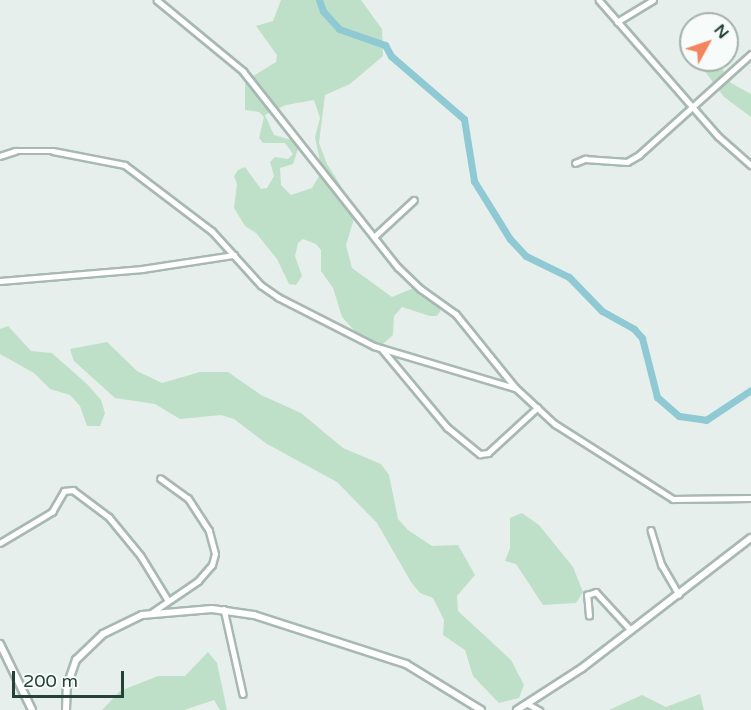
<!DOCTYPE html>
<html>
<head>
<meta charset="utf-8">
<style>
	body { margin:0 }
	#map { position:relative; width:751px; height:710px; overflow:hidden; background:#e6efeb; font-family:"Varela Round",sans-serif }
	div>[style] { position:absolute }
	[style*='--x'] { left:calc(var(--x)*1px); top:calc(var(--y)*1px); width:calc(var(--w)*1px); rotate:calc(var(--a)*1deg) }
	.green>* { inset:0; background:#bfe0c8 }
	.river>* { height:7px; margin:-3.5px; padding:0 3.5px; transform-origin:3.5px; border-radius:3.5px; background:#8ec9d4 }
	.roads { filter:drop-shadow(2px 0 #a8b8b2) drop-shadow(-2px 0 #a8b8b2) drop-shadow(0 2px #a8b8b2) drop-shadow(0 -2px #a8b8b2) }
	.street>* { height:4.5px; margin:-2.25px; padding:0 2.25px; transform-origin:2.25px; border-radius:2.25px; background:#fff }
	.secondary>* { height:6px; margin:-3px; padding:0 3px; transform-origin:3px; border-radius:3px; background:#fff }
	span { translate:-50% -50%; white-space:nowrap; text-align:center; line-height:1.15; -webkit-text-stroke:4.5px #f7fbf9; paint-order:stroke }
	.north { position:absolute; left:679px; top:12px; width:60px; height:60px; box-sizing:border-box; background:#f7fbf9; border:2px solid #a3b1ad; border-radius:50%; rotate:50deg; font-size:16px; font-weight:700; line-height:24px; text-align:center; color:#24423a }
	.north::after { content:''; display:block; margin:auto; width:21px; height:27px; background:#f4845f; clip-path:polygon(50% 0,100% 100%,50% 72%,0 100%) }
	.scale { position:absolute; left:12px; top:671px; width:112px; height:27px; box-sizing:border-box; border:3px solid #24423a; border-top:0; padding-left:8px; font-size:18px; line-height:21px; white-space:nowrap; color:#24423a; -webkit-text-stroke:4px #f7fbf9; paint-order:stroke }
</style>
</head>
<body>
<div id="map">
	<div class="green">
		<i style="clip-path:polygon(evenodd,281px 0,361px 0,382px 29px,383px 56px,350px 84px,325px 95px,319px 143px,327px 164px,353px 205px,354px 219px,346px 245px,352px 268px,392px 297px,416px 287px,441px 310px,437px 316px,430px 316px,402px 307px,394px 316px,393px 335px,383px 344px,363px 340px,342px 317px,333px 288px,321px 271px,321px 250px,316px 244px,303px 239px,298px 243px,295px 256px,302px 276px,296px 285px,289px 284px,277px 259px,256px 233px,245px 226px,234px 208px,237px 184px,234px 176px,238px 170px,245px 167px,261px 189px,267px 188px,274px 176px,270px 162px,275px 157px,288px 159px,293px 154px,285px 143px,263px 143px,259px 138px,264px 117px,259px 112px,245px 110px,245px 81px,276px 62px,277px 55px,256px 26px,273px 21px,281px 0,314px 100px,320px 118px,315px 137px,322px 171px,312px 188px,291px 195px,281px 185px,280px 168px,293px 164px,298px 149px,292px 140px,274px 135px,265px 115px,286px 105px,314px 100px)"></i>
		<i style="clip-path:polygon(717px 60px,731px 83px,751px 94px,751px 117px,724px 97px,697px 61px)"></i>
		<i style="clip-path:polygon(8px 326px,31px 351px,52px 353px,88px 385px,101px 400px,105px 413px,100px 426px,87px 426px,80px 406px,70px 395px,50px 389px,34px 373px,0 354px,0 329px)"></i>
		<i style="clip-path:polygon(107px 342px,137px 371px,162px 383px,200px 372px,228px 372px,261px 395px,301px 413px,343px 448px,381px 464px,389px 475px,398px 519px,408px 530px,432px 546px,458px 545px,475px 575px,457px 596px,458px 611px,511px 660px,524px 685px,519px 698px,499px 703px,473px 676px,465px 650px,443px 635px,444px 620px,433px 598px,420px 593px,411px 582px,377px 523px,337px 482px,267px 444px,234px 419px,221px 415px,180px 419px,155px 404px,115px 398px,74px 361px,70px 349px)"></i>
		<i style="clip-path:polygon(522px 513px,539px 525px,573px 567px,583px 592px,576px 603px,543px 605px,516px 564px,505px 561px,510px 548px,510px 518px)"></i>
		<i style="clip-path:polygon(208px 652px,217px 663px,227px 710px,220px 710px,214px 700px,184px 710px,102px 710px,120px 691px,158px 676px,185px 676px)"></i>
		<i style="clip-path:polygon(700px 694px,704px 710px,609px 710px,642px 695px,666px 707px)"></i>
	</div>
	<div class="river">
		<i style="--x:319;--y:0;--w:12;--a:70"></i>
		<i style="--x:323;--y:11;--w:24;--a:48"></i>
		<i style="--x:339;--y:29;--w:49;--a:19.2"></i>
		<i style="--x:385;--y:45;--w:13;--a:61"></i>
		<i style="--x:391;--y:56;--w:96;--a:40.8"></i>
		<i style="--x:464;--y:119;--w:63;--a:80.8"></i>
		<i style="--x:474;--y:181;--w:68;--a:58.2"></i>
		<i style="--x:510;--y:239;--w:23;--a:47"></i>
		<i style="--x:526;--y:256;--w:48;--a:26"></i>
		<i style="--x:569;--y:277;--w:47;--a:45.9"></i>
		<i style="--x:602;--y:311;--w:37;--a:29"></i>
		<i style="--x:634;--y:329;--w:12;--a:48"></i>
		<i style="--x:642;--y:338;--w:61;--a:75.7"></i>
		<i style="--x:657;--y:397;--w:29;--a:41"></i>
		<i style="--x:679;--y:416;--w:27;--a:8"></i>
		<i style="--x:706;--y:420;--w:54;--a:-33.7"></i>
	</div>
	<div class="roads">
		<div class="street">
			<i style="--x:157;--y:0;--w:112;--a:39.5"></i>
			<i style="--x:243;--y:71;--w:250;--a:51.7"></i>
			<i style="--x:398;--y:267;--w:32;--a:44"></i>
			<i style="--x:421;--y:289;--w:43;--a:35.5"></i>
			<i style="--x:456;--y:314;--w:95;--a:51"></i>
			<i style="--x:516;--y:388;--w:53;--a:42.7"></i>
			<i style="--x:555;--y:424;--w:140;--a:32.4"></i>
			<i style="--x:673;--y:499;--w:78;--a:-0.7"></i>
			<i style="--x:599;--y:0;--w:181;--a:48.8"></i>
			<i style="--x:718;--y:136;--w:44;--a:41.3"></i>
			<i style="--x:617;--y:22;--w:42;--a:-31.4"></i>
			<i style="--x:0;--y:156;--w:16;--a:-18"></i>
			<i style="--x:15;--y:151;--w:38;--a:0"></i>
			<i style="--x:53;--y:151;--w:73;--a:11"></i>
			<i style="--x:125;--y:165;--w:109;--a:37.2"></i>
			<i style="--x:212;--y:231;--w:73;--a:47.8"></i>
			<i style="--x:261;--y:285;--w:21;--a:35"></i>
			<i style="--x:278;--y:297;--w:108;--a:27"></i>
			<i style="--x:374;--y:346;--w:147;--a:16.6"></i>
			<i style="--x:575;--y:163;--w:11;--a:-22"></i>
			<i style="--x:585;--y:159;--w:42;--a:4.1"></i>
			<i style="--x:627;--y:162;--w:14;--a:-30"></i>
			<i style="--x:639;--y:155;--w:151;--a:-42"></i>
			<i style="--x:374;--y:237;--w:54;--a:-42.8"></i>
			<i style="--x:0;--y:281;--w:143;--a:-4.8"></i>
			<i style="--x:142;--y:269;--w:93;--a:-8.7"></i>
			<i style="--x:382;--y:349;--w:102;--a:50.2"></i>
			<i style="--x:447;--y:427;--w:43;--a:39.3"></i>
			<i style="--x:480;--y:454;--w:8;--a:-7"></i>
			<i style="--x:488;--y:453;--w:67;--a:-42.6"></i>
			<i style="--x:651;--y:530;--w:37;--a:73"></i>
			<i style="--x:662;--y:565;--w:34;--a:60"></i>
			<i style="--x:0;--y:543;--w:61;--a:-30.8"></i>
			<i style="--x:52;--y:512;--w:24;--a:-60"></i>
			<i style="--x:64;--y:491;--w:9;--a:-6"></i>
			<i style="--x:73;--y:490;--w:45;--a:36.9"></i>
			<i style="--x:109;--y:517;--w:50;--a:50.6"></i>
			<i style="--x:141;--y:556;--w:52;--a:58.5"></i>
			<i style="--x:224;--y:609;--w:87;--a:77.4"></i>
			<i style="--x:151;--y:613;--w:57;--a:-34.2"></i>
			<i style="--x:198;--y:581;--w:21;--a:-49"></i>
			<i style="--x:212;--y:565;--w:11;--a:-75"></i>
			<i style="--x:215;--y:554;--w:24;--a:-105"></i>
			<i style="--x:209;--y:531;--w:38;--a:-123"></i>
			<i style="--x:188;--y:499;--w:34;--a:-144"></i>
			<i style="--x:589;--y:616;--w:21;--a:-95"></i>
			<i style="--x:587;--y:595;--w:9;--a:-18"></i>
			<i style="--x:596;--y:592;--w:50;--a:47.4"></i>
			<i style="--x:528;--y:704;--w:13;--a:29"></i>
		</div>
		<div class="secondary">
			<i style="--x:0;--y:644;--w:73;--a:64.1"></i>
			<i style="--x:66;--y:710;--w:24;--a:-88"></i>
			<i style="--x:67;--y:686;--w:28;--a:-71"></i>
			<i style="--x:76;--y:660;--w:37;--a:-44"></i>
			<i style="--x:103;--y:634;--w:43;--a:-26"></i>
			<i style="--x:142;--y:615;--w:70;--a:-4.9"></i>
			<i style="--x:212;--y:609;--w:42;--a:8.1"></i>
			<i style="--x:254;--y:615;--w:160;--a:17.9"></i>
			<i style="--x:406;--y:664;--w:88;--a:31.5"></i>
			<i style="--x:517;--y:710;--w:77;--a:-32.9"></i>
			<i style="--x:582;--y:668;--w:213;--a:-37.6"></i>
		</div>
	</div>
	<div class="north">N</div>
	<div class="scale">200 m</div>
</div>
</body>
</html>
